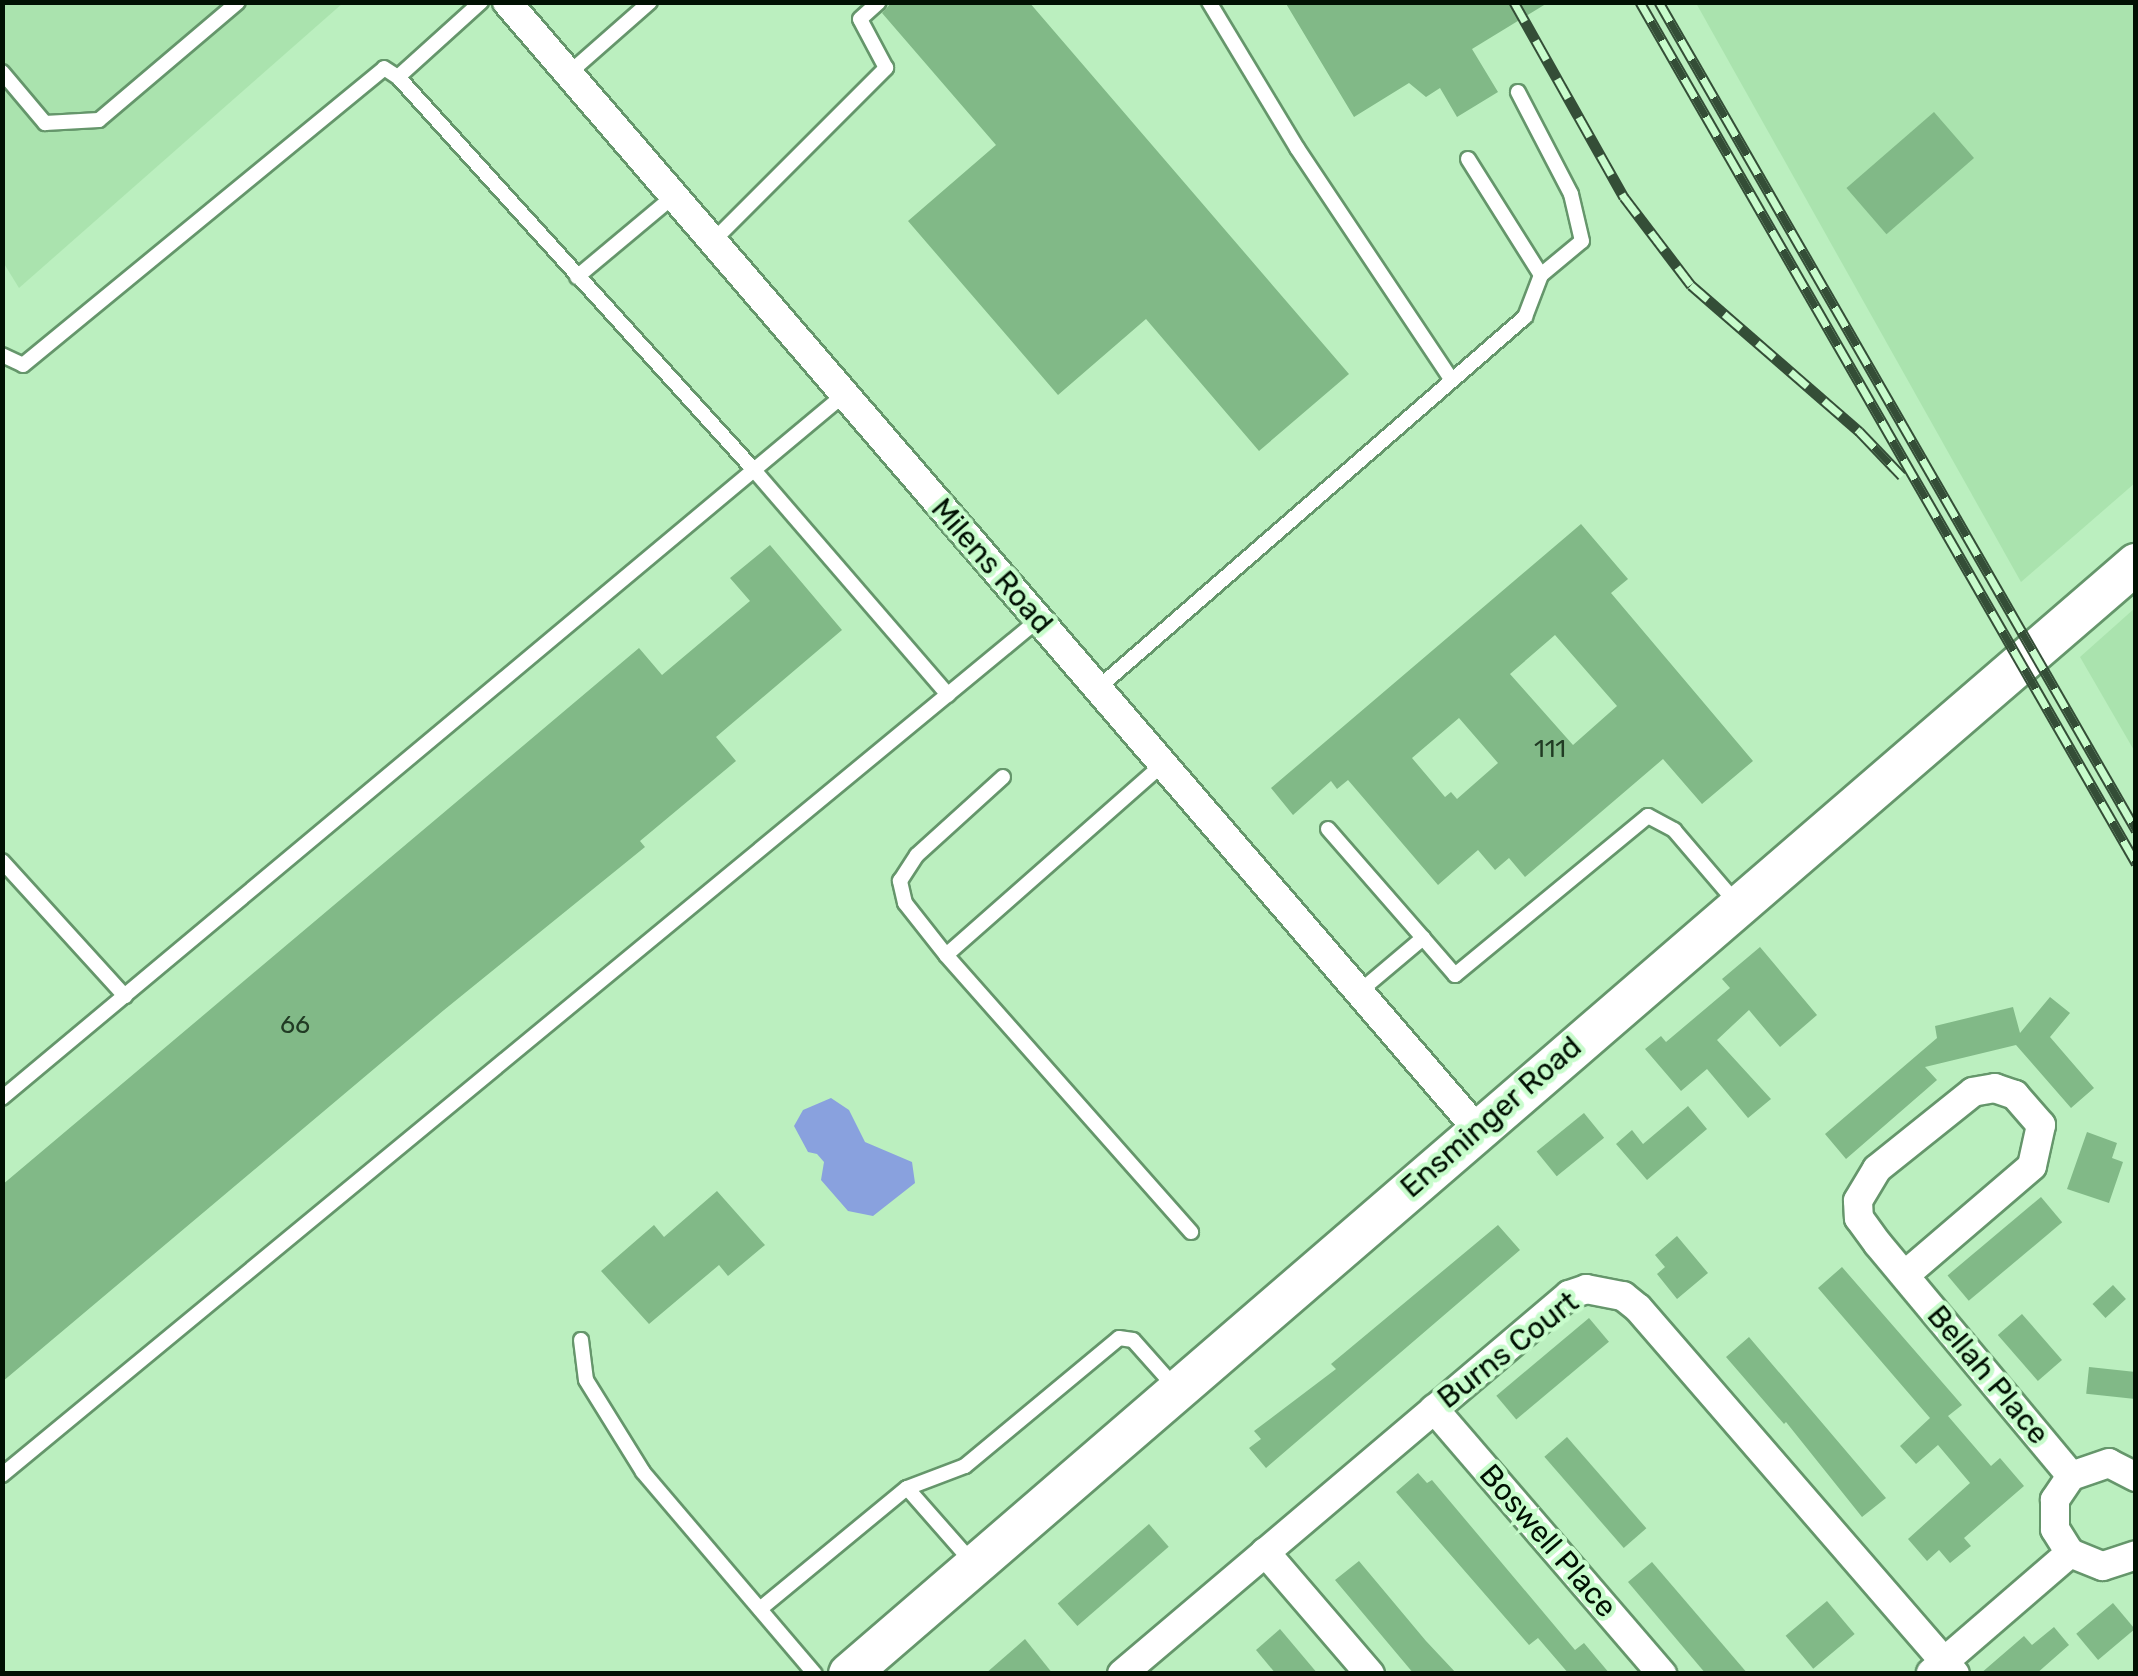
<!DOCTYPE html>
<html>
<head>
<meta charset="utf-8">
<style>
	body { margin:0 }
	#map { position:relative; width:2138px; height:1676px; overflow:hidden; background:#bbefbf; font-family:Rubik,sans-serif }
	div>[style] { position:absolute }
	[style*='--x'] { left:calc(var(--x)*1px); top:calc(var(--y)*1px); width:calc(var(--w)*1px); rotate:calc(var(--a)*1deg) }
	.built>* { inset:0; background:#aae3ae }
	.water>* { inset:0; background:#89a1de }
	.building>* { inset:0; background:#81b987; transform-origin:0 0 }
	.roads { filter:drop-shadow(2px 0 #65966b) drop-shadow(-2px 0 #65966b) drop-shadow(0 2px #65966b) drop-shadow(0 -2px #65966b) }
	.lane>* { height:14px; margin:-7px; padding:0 7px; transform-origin:7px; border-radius:7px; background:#fff }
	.street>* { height:28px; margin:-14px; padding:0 14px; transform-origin:14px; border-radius:14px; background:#fff }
	.secondary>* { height:40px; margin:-20px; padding:0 20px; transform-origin:20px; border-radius:20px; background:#fff }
	.rail>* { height:11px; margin-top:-5.5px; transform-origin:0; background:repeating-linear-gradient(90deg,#c8fccc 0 22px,#344e37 0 44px); box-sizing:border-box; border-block:2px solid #344e37 }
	span { translate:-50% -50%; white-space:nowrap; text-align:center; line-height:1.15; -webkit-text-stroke:9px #c8fccc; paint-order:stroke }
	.number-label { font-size:25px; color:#213b24 }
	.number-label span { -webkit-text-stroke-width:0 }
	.street-label { font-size:30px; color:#011103 }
	.frame { position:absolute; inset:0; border:5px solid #011103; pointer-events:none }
</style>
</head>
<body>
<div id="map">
	<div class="built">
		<i style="clip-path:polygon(3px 3px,343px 3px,19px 288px,3px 262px)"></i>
		<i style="clip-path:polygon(1696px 3px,2135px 3px,2135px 483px,2021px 582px)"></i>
		<i style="clip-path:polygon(2135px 608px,2135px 752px,2080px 657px)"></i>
	</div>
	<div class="water">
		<i style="clip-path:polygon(831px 1098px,849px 1110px,865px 1142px,912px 1162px,915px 1183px,873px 1216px,848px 1211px,821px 1180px,824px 1162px,817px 1154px,808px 1152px,794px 1126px,803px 1110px)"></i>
	</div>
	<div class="building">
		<i style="clip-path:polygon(892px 2px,1029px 2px,1349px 374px,1259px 451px,1146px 319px,1058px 395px,908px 221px,996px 145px,882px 13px)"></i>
		<i style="clip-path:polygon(1285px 2px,1549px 2px,1472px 49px,1498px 92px,1457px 117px,1440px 88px,1426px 97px,1409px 83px,1354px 117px)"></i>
		<i style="left:1934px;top:112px;width:61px;height:116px;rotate:49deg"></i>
		<i style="clip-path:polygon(evenodd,1581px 524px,1628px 579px,1611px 593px,1753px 761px,1702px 804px,1663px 759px,1525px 877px,1509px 858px,1495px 870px,1478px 850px,1438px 885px,1348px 780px,1337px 789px,1331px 781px,1293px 815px,1271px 788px,1581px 524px,1555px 635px,1617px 706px,1573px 745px,1510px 674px,1555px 635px,1581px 524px,1459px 718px,1498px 763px,1457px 799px,1451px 792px,1445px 797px,1412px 758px,1459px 718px)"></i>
		<i style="clip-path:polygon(770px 545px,842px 630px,716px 737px,736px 761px,640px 841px,645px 847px,444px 1010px,2px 1382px,2px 1185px,639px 648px,662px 675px,750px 601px,730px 578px)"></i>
		<i style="clip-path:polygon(1760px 947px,1817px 1015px,1780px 1047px,1749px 1010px,1717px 1040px,1771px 1099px,1748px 1118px,1707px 1069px,1681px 1091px,1645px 1049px,1661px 1036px,1666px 1042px,1730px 988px,1722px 979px)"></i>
		<i style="clip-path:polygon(2050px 997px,2070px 1013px,2050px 1037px,2094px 1088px,2071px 1108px,2016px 1045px,1925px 1067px,1937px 1080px,1846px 1159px,1825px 1134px,1937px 1038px,1935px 1026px,2013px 1007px,2020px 1033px)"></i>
		<i style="clip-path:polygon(1688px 1106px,1707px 1129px,1647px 1180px,1616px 1144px,1632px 1130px,1643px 1144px)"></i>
		<i style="left:1584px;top:1113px;width:32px;height:61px;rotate:51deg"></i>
		<i style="clip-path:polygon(2087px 1132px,2117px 1143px,2112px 1158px,2123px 1162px,2109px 1203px,2067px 1189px)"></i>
		<i style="clip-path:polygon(717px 1191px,765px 1245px,728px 1276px,719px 1265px,649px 1324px,601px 1271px,654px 1225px,664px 1237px)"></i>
		<i style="left:2041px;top:1197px;width:33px;height:122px;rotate:50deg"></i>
		<i style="clip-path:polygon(1498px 1225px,1520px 1250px,1266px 1468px,1249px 1448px,1261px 1439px,1254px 1431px,1336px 1369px,1331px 1364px)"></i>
		<i style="clip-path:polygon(1677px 1236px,1708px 1273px,1677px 1299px,1657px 1274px,1665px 1267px,1655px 1255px)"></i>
		<i style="clip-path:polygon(1842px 1267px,1962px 1405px,1948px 1416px,1991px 1466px,2000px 1458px,2024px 1486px,1964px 1538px,1971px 1546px,1950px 1563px,1939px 1550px,1927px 1561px,1908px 1539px,1970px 1483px,1938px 1445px,1916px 1464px,1900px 1446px,1930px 1418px,1818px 1288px)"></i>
		<i style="left:2113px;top:1285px;width:19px;height:28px;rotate:47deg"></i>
		<i style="left:2022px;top:1314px;width:61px;height:32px;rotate:49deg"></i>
		<i style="left:1589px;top:1318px;width:31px;height:121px;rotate:50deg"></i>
		<i style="clip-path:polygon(1749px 1337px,1886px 1498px,1862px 1517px,1786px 1422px,1784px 1424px,1726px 1357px)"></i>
		<i style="left:2089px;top:1367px;width:47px;height:27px;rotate:6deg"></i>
		<i style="left:1567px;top:1437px;width:121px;height:30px;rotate:49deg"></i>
		<i style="clip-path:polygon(1418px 1473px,1427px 1483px,1432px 1480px,1575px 1650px,1584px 1643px,1610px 1674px,1569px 1674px,1538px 1638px,1529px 1645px,1396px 1492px)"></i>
		<i style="left:1149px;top:1524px;width:30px;height:121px;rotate:49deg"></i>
		<i style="clip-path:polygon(1359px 1561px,1426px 1641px,1457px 1674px,1414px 1674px,1335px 1580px)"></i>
		<i style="clip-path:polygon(1652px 1562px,1748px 1674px,1706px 1674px,1628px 1582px)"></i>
		<i style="left:1827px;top:1601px;width:43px;height:54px;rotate:50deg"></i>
		<i style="left:2113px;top:1603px;width:34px;height:48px;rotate:50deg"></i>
		<i style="clip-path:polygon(2054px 1627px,2069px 1645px,2036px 1674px,1980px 1674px,2024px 1636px,2032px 1645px)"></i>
		<i style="clip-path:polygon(1280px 1629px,1318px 1674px,1276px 1674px,1256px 1650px)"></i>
		<i style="clip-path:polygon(1025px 1639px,1053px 1674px,985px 1674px)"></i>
	</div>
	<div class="roads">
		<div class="lane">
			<i style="--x:1209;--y:2;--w:170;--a:58.9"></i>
			<i style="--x:1297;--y:148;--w:279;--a:56.3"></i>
			<i style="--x:2;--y:72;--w:67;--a:49.9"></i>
			<i style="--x:45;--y:123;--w:54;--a:-3.2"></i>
			<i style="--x:99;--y:120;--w:182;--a:-40.3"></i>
			<i style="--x:568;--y:74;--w:109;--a:-41.3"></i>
			<i style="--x:398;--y:77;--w:112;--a:-42.1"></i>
			<i style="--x:1468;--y:159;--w:137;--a:57.8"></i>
			<i style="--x:713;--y:241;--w:245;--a:-45"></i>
			<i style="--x:886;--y:68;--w:55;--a:-118"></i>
			<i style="--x:860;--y:19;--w:25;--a:-42"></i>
			<i style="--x:577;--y:277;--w:126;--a:-39.9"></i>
			<i style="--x:2;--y:355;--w:23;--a:25"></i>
			<i style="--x:23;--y:365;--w:467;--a:-39.4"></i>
			<i style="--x:384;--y:68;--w:17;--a:33"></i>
			<i style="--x:398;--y:77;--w:530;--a:47.83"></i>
			<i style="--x:754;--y:470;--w:297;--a:49.2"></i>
			<i style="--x:1098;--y:688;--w:566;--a:-40.99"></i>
			<i style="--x:1525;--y:317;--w:45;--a:-69.1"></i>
			<i style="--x:1541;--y:275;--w:53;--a:-39.7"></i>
			<i style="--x:1582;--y:241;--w:48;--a:-103.2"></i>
			<i style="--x:1571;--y:194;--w:115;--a:-117.5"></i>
			<i style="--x:1163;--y:764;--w:289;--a:138.6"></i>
			<i style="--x:946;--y:955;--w:370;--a:48.5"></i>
			<i style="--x:1328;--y:829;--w:145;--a:48.9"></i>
			<i style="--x:2;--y:861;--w:183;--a:47.7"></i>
			<i style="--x:946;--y:955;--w:66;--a:-128.3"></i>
			<i style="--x:905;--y:903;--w:23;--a:-103"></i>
			<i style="--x:900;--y:881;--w:31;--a:-57"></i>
			<i style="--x:917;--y:855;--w:116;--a:-42.2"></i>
			<i style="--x:1359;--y:992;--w:84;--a:-40.2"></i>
			<i style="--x:1423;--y:938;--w:49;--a:49.1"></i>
			<i style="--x:1455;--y:975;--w:250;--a:-39.5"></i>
			<i style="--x:1648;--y:816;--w:30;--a:28"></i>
			<i style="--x:1674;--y:830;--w:99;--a:49.5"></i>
			<i style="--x:2;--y:1098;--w:1098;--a:-39.87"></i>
			<i style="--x:581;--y:1340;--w:40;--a:82.9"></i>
			<i style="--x:586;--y:1380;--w:108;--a:58.2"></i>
			<i style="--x:643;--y:1472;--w:265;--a:49.6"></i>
			<i style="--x:2;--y:1475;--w:1343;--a:-39.53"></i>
			<i style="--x:907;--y:1488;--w:62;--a:-20.8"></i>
			<i style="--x:965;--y:1466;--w:200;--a:-39.7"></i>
			<i style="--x:1119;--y:1338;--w:14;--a:8"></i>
			<i style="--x:1133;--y:1340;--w:62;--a:48.3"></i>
			<i style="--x:760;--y:1609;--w:190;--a:-39.5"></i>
			<i style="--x:907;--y:1488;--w:98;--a:48.7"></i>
		</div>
		<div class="street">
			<i style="--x:507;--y:2;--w:1487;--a:49.28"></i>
			<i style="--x:1905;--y:1275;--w:167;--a:-40.6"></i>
			<i style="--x:2032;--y:1166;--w:42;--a:-77.6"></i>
			<i style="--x:2041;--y:1125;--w:40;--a:-131"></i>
			<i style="--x:2015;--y:1095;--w:21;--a:-161"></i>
			<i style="--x:1995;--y:1088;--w:22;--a:170"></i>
			<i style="--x:1973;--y:1092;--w:123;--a:141.3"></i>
			<i style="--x:1877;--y:1169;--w:37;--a:121"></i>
			<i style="--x:1858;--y:1201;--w:17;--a:87"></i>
			<i style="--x:1859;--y:1218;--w:32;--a:54"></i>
			<i style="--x:1878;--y:1244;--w:302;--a:50.2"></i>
			<i style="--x:1434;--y:1409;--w:350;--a:49.3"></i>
			<i style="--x:2136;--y:1477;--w:30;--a:-153"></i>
			<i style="--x:2109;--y:1463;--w:40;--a:161.1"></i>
			<i style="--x:2071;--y:1476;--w:29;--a:124"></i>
			<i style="--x:2055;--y:1500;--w:29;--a:90"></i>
			<i style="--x:2055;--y:1529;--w:28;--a:58"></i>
			<i style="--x:2070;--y:1553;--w:35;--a:22"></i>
			<i style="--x:2103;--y:1566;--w:35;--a:-18"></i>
			<i style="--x:1265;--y:1552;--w:161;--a:49.3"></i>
			<i style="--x:1931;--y:1673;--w:184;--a:-40.8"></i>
			<i style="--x:1122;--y:1674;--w:586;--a:-40.29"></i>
			<i style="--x:1569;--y:1295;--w:18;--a:-19"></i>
			<i style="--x:1586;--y:1289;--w:38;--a:11"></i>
			<i style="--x:1623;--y:1296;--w:19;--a:39"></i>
			<i style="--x:1638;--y:1308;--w:484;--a:49.1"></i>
		</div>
		<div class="secondary">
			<i style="--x:849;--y:1674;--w:1700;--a:-40.78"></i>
		</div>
	</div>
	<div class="rail">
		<i style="--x:1514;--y:2;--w:224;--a:60.6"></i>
		<i style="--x:1624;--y:197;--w:111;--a:52.7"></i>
		<i style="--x:1691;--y:285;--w:223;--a:41"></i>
		<i style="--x:1859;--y:431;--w:62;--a:46.3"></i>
		<i style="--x:1640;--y:2;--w:994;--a:60.05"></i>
		<i style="--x:1659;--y:2;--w:956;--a:60.05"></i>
	</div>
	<div class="number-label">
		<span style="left:1550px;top:749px">111</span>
		<span style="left:295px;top:1025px">66</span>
	</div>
	<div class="street-label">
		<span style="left:992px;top:566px;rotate:49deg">Milens Road</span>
		<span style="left:1491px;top:1117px;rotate:-41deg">Ensminger Road</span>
		<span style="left:1508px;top:1350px;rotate:-38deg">Burns Court</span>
		<span style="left:1988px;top:1375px;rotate:50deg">Bellah Place</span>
		<span style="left:1548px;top:1541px;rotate:49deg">Boswell Place</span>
	</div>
	<div class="frame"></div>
</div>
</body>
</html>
